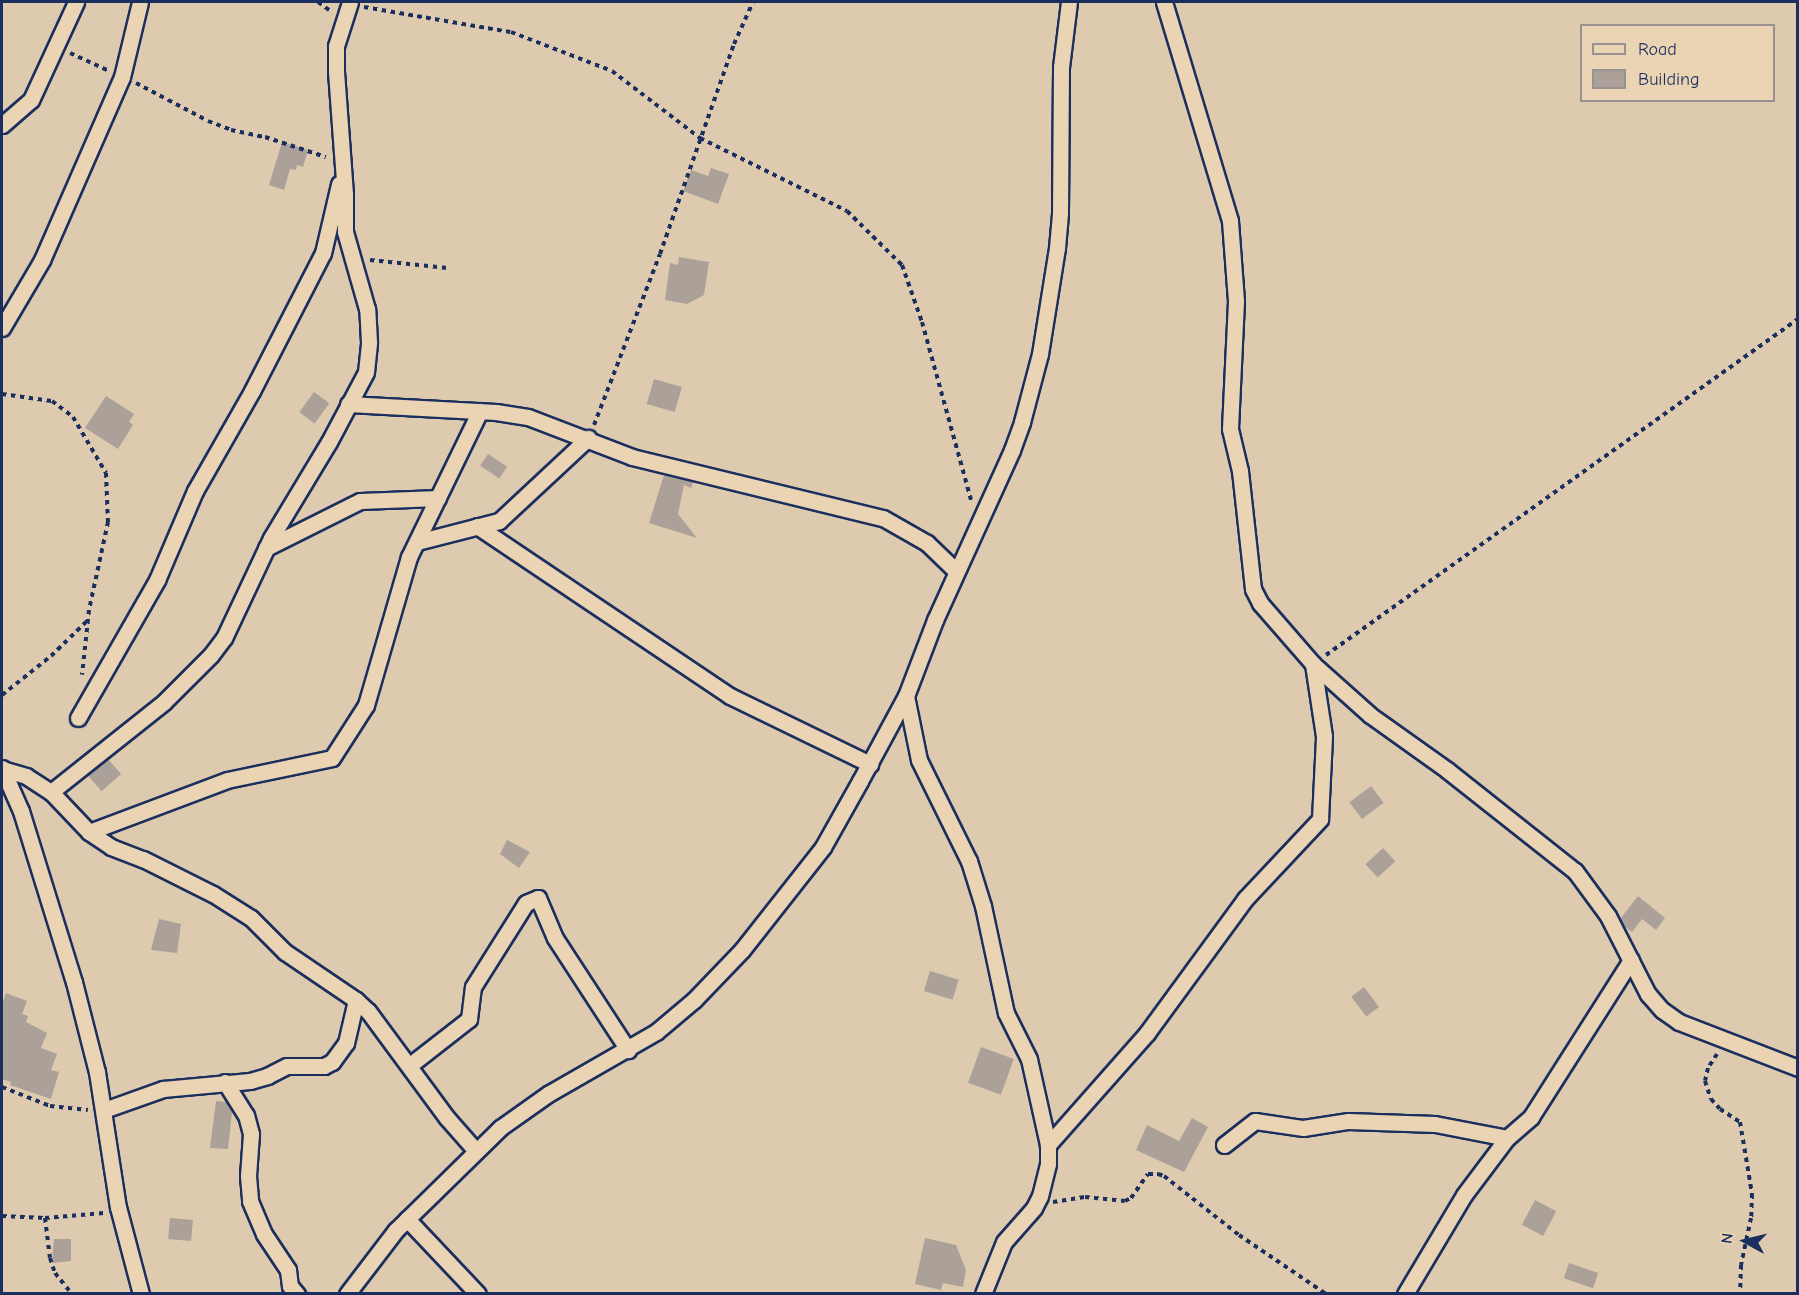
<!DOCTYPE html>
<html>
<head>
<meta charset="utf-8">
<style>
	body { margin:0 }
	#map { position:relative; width:1799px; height:1295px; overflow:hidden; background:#decaae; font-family:"Comic Neue",sans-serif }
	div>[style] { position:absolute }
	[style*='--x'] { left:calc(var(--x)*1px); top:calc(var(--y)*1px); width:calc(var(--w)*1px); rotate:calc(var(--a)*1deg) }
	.building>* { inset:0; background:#aba199; transform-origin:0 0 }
	.path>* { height:4px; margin-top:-2px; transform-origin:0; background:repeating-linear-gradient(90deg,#1b2f5e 0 4.5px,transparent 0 9px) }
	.roads { filter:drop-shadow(2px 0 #1b2f5e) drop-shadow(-2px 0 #1b2f5e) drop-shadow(0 2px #1b2f5e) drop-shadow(0 -2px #1b2f5e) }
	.street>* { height:15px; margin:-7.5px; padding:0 7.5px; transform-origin:7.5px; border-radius:7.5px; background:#ead4b3 }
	span { translate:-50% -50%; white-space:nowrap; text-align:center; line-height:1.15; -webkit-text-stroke:4.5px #ead4b3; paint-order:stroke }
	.frame { position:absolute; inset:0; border:3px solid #1b2f5e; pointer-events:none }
	.legend { position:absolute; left:1580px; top:24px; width:195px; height:78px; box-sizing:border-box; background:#ead4b3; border:2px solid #979291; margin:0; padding:8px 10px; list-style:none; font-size:18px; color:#1b2f5e }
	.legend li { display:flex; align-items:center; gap:12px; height:30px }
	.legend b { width:30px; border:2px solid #979291 }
	.north { position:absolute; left:1715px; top:1211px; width:60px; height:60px; -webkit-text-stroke:4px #ead4b3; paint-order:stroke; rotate:278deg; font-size:16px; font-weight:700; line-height:24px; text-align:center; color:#1b2f5e }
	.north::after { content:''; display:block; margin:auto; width:21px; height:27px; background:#1b2f5e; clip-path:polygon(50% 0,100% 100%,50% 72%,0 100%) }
</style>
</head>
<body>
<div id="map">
	<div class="building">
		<i style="clip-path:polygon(282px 142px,308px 150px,303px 167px,297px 165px,296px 170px,290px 169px,284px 190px,269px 185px)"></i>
		<i style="clip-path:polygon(711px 168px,729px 174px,718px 204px,683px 191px,691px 170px,708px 176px)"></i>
		<i style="clip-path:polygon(679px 257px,709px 262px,704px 295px,687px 304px,665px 300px,670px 263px,678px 265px)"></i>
		<i style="left:654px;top:379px;width:29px;height:26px;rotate:16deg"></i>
		<i style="left:314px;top:392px;width:19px;height:25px;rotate:36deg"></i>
		<i style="clip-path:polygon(106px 396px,134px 414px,129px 422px,133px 425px,118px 449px,85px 428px)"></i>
		<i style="left:488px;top:454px;width:23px;height:14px;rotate:34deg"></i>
		<i style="clip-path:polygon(664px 475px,693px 482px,691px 488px,684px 485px,678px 514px,697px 538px,649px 523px)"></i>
		<i style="left:108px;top:759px;width:20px;height:26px;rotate:49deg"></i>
		<i style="left:1371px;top:786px;width:21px;height:27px;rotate:53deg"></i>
		<i style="clip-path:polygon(507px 840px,530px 852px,519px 868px,500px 854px)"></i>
		<i style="left:1383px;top:848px;width:18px;height:24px;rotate:47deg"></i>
		<i style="clip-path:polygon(1638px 896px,1665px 918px,1656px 930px,1642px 919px,1632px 932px,1624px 926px,1620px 919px)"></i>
		<i style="clip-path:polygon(159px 919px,181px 924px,177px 953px,151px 950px)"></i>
		<i style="left:930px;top:971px;width:30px;height:21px;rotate:17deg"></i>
		<i style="left:1364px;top:987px;width:25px;height:16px;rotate:53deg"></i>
		<i style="clip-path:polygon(6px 993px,27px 1001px,22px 1014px,28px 1016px,26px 1022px,47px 1033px,41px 1048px,57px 1054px,51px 1070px,59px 1072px,51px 1099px,10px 1085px,11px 1082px,2px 1079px,2px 1005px)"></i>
		<i style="left:981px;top:1047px;width:35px;height:38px;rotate:20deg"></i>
		<i style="clip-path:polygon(216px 1101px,226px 1102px,232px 1112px,228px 1149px,210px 1148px)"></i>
		<i style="clip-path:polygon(1192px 1118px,1208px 1127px,1184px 1172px,1136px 1150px,1147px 1125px,1179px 1141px)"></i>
		<i style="left:1535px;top:1200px;width:24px;height:28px;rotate:28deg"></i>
		<i style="left:170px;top:1218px;width:23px;height:21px;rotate:5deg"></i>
		<i style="clip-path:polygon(925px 1238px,956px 1245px,966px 1270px,963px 1287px,943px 1283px,941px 1290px,915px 1284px)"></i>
		<i style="clip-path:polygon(54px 1239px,71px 1239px,71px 1261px,52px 1263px)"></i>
		<i style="left:1569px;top:1263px;width:31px;height:16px;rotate:19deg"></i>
	</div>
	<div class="path">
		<i style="--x:318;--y:2;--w:17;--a:36"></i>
		<i style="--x:364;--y:7;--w:149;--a:9.7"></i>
		<i style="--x:511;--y:32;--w:108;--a:21.1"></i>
		<i style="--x:612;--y:71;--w:111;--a:37.3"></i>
		<i style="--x:700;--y:138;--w:164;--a:26.4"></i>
		<i style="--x:847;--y:211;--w:77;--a:44.5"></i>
		<i style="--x:902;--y:265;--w:60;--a:70.7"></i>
		<i style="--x:922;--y:322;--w:185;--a:74.6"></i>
		<i style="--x:70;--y:53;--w:41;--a:24.7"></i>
		<i style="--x:136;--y:83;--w:81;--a:27.8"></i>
		<i style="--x:208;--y:121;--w:25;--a:21"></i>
		<i style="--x:231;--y:130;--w:35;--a:12"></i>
		<i style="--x:265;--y:137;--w:64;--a:18.2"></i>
		<i style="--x:370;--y:260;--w:78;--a:5.9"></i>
		<i style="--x:2;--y:394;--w:50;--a:8"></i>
		<i style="--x:52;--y:401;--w:26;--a:37"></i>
		<i style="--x:73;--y:417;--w:65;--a:59.5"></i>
		<i style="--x:106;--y:473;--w:49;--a:87.7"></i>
		<i style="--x:108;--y:522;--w:90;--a:102.2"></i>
		<i style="--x:89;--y:610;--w:65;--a:96.1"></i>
		<i style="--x:594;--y:425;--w:183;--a:-68.9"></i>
		<i style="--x:660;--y:254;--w:223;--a:-70.6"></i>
		<i style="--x:734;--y:44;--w:46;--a:-65.7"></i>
		<i style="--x:1326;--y:655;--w:579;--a:-35.45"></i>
		<i style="--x:2;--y:695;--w:63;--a:-38.5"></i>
		<i style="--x:51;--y:656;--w:50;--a:-44.2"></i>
		<i style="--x:1717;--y:1054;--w:17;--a:123"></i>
		<i style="--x:1708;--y:1068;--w:13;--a:103"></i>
		<i style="--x:1705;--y:1081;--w:19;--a:72"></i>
		<i style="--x:1711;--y:1099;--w:13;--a:48"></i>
		<i style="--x:1720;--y:1109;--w:24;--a:33"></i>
		<i style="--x:1740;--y:1122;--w:73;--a:80.5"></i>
		<i style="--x:1752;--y:1194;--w:24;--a:92"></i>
		<i style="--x:1751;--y:1218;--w:48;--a:102"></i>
		<i style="--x:1741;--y:1265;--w:29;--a:92"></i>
		<i style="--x:2;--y:1087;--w:52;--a:21.6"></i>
		<i style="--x:50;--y:1106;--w:38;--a:6"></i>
		<i style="--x:1053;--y:1202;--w:32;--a:-9"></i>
		<i style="--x:1085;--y:1197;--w:40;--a:5.7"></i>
		<i style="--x:1125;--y:1201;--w:7;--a:-27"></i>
		<i style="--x:1131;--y:1198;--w:29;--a:-55"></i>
		<i style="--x:1148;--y:1174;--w:10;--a:0"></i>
		<i style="--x:1158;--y:1174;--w:6;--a:18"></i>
		<i style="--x:1164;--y:1176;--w:95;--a:38.2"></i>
		<i style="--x:1239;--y:1235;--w:105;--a:34.1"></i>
		<i style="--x:2;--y:1216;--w:43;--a:2.7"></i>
		<i style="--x:45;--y:1218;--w:59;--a:-4.8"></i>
		<i style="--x:45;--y:1218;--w:40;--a:82.9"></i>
		<i style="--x:50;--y:1258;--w:16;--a:72"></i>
		<i style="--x:55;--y:1273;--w:27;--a:51"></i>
	</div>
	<div class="roads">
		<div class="street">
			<i style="--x:1164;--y:2;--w:229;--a:73.2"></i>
			<i style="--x:1230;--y:221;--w:80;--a:85.7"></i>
			<i style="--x:1236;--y:301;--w:128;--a:92.7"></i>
			<i style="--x:1230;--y:429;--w:43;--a:76.6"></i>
			<i style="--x:1240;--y:471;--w:119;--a:83.7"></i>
			<i style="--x:1253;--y:589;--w:16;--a:63"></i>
			<i style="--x:1260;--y:603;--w:81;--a:49"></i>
			<i style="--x:1313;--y:664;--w:76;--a:41.8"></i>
			<i style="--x:1370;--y:715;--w:95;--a:35.5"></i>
			<i style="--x:1447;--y:770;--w:163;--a:38.3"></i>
			<i style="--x:1575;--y:871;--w:56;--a:53.7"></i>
			<i style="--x:1608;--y:916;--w:88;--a:62.9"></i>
			<i style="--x:1648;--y:994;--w:21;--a:49"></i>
			<i style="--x:1662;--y:1010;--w:21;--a:35"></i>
			<i style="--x:1679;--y:1022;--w:128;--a:21.1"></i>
			<i style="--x:2;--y:125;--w:38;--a:-41"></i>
			<i style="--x:31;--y:100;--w:108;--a:-65.3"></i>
			<i style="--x:2;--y:328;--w:79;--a:-59.5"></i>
			<i style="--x:42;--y:260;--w:200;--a:-66.4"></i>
			<i style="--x:122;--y:77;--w:77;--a:-76.5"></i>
			<i style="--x:348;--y:404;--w:148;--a:3.1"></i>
			<i style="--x:496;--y:412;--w:32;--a:9"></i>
			<i style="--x:528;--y:417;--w:111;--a:21"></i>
			<i style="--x:632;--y:457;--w:258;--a:13.7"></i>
			<i style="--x:883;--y:518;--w:51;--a:29.6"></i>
			<i style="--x:927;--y:543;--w:40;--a:44"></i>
			<i style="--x:477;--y:526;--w:305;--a:33.9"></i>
			<i style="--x:730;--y:696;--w:156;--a:25.9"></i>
			<i style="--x:417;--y:542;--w:85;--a:-14.4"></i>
			<i style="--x:499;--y:521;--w:122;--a:-43"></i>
			<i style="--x:266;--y:548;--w:105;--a:-26.6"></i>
			<i style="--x:360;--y:501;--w:78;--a:-2.2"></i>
			<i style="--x:906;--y:696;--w:65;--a:78.5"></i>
			<i style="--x:919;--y:760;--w:113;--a:63.7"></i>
			<i style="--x:969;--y:861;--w:47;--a:72.7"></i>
			<i style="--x:983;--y:906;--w:109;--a:77.9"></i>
			<i style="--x:1006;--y:1013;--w:51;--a:63.4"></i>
			<i style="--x:1029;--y:1059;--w:88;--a:77.5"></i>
			<i style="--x:1048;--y:1145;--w:19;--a:90"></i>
			<i style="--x:1048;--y:1164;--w:33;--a:104"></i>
			<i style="--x:1040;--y:1196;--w:13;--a:117"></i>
			<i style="--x:1034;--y:1208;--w:45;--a:131.4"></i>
			<i style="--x:1004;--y:1242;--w:56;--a:112"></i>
			<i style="--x:78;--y:718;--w:159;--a:-60.2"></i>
			<i style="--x:157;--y:580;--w:97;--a:-66.9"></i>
			<i style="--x:195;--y:491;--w:115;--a:-60.3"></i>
			<i style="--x:252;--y:391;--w:155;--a:-62.8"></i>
			<i style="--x:323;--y:253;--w:71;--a:-76.9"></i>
			<i style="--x:2;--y:768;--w:47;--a:66.2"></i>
			<i style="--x:21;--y:811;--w:179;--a:72.8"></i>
			<i style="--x:74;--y:982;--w:93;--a:75.7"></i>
			<i style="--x:97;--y:1072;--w:137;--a:81.2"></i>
			<i style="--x:118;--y:1207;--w:90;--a:75.2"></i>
			<i style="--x:2;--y:769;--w:25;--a:16"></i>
			<i style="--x:26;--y:776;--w:30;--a:33"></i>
			<i style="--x:51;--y:792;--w:55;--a:46.5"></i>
			<i style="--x:89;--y:832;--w:27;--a:34"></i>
			<i style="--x:111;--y:847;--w:34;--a:21"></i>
			<i style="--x:143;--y:859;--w:78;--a:26.6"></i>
			<i style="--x:213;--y:894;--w:45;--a:32.3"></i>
			<i style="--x:251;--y:918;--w:48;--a:45"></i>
			<i style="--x:285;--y:952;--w:86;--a:34.1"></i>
			<i style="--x:356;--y:1000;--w:16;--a:43"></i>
			<i style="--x:368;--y:1011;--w:133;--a:53.6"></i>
			<i style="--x:447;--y:1118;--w:44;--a:48.7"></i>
			<i style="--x:51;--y:792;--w:144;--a:-38.5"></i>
			<i style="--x:164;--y:702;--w:66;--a:-45"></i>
			<i style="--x:211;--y:655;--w:21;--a:-53"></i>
			<i style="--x:224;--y:638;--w:110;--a:-64.8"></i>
			<i style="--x:271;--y:538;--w:112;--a:-58.9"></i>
			<i style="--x:329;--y:442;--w:79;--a:-62.1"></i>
			<i style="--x:366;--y:372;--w:30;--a:-84"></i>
			<i style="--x:369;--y:342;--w:33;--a:-93"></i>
			<i style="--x:367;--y:309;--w:80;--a:-105.9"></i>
			<i style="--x:345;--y:232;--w:38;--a:-90"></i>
			<i style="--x:345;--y:194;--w:123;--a:-94.2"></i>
			<i style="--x:336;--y:71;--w:25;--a:-90"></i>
			<i style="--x:336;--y:46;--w:46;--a:-72.3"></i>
			<i style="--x:89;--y:832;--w:147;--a:-20.6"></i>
			<i style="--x:227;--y:780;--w:107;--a:-11.8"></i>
			<i style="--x:332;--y:758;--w:63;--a:-57.3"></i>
			<i style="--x:366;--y:705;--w:154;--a:-73.8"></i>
			<i style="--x:409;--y:557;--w:162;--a:-64.1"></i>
			<i style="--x:410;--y:1065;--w:75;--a:-37.9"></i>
			<i style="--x:469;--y:1019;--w:32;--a:-83"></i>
			<i style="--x:473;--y:987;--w:99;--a:-57.8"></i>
			<i style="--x:526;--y:903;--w:13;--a:-23"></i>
			<i style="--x:538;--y:898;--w:43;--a:67"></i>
			<i style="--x:555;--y:938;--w:134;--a:56.9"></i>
			<i style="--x:225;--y:1082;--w:39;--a:58"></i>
			<i style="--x:246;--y:1115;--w:20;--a:75"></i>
			<i style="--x:251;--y:1134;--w:42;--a:94.1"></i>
			<i style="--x:248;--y:1176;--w:25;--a:85"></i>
			<i style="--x:250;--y:1201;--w:36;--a:67"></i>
			<i style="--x:264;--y:1234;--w:43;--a:56.3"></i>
			<i style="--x:288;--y:1270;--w:16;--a:83"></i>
			<i style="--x:290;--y:1286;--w:11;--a:49"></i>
			<i style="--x:104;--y:1110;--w:63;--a:-19.6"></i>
			<i style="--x:163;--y:1089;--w:87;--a:-5.3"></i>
			<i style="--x:250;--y:1081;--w:18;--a:-16"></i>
			<i style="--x:267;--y:1076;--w:22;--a:-27"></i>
			<i style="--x:287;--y:1066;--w:37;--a:0"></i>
			<i style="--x:324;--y:1066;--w:9;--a:-27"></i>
			<i style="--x:332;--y:1062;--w:24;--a:-54"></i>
			<i style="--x:346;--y:1043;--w:44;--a:-76.9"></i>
			<i style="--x:1048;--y:1145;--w:149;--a:-48.5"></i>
			<i style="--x:1147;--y:1033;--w:166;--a:-53.8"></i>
			<i style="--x:1245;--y:899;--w:110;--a:-46.8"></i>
			<i style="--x:1320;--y:819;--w:83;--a:-87.2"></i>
			<i style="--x:1324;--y:736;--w:73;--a:-98.7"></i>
			<i style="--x:1224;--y:1145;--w:39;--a:-38"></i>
			<i style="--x:1255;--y:1121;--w:49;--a:8.3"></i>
			<i style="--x:1303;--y:1128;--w:46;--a:-8.8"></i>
			<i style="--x:1348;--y:1121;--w:87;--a:2"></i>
			<i style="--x:1435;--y:1124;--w:73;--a:11"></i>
			<i style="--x:1507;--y:1138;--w:32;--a:-41"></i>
			<i style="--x:1531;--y:1117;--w:186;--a:-57.5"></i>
			<i style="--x:407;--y:1219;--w:103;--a:46.6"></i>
			<i style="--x:347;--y:1294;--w:81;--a:-52.6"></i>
			<i style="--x:396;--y:1230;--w:146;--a:-44.4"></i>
			<i style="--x:500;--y:1128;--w:59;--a:-35.3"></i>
			<i style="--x:548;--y:1094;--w:125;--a:-29.9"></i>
			<i style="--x:656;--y:1032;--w:50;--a:-40.1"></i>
			<i style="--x:694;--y:1000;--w:69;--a:-46.2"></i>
			<i style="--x:742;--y:950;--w:131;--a:-51.8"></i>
			<i style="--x:823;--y:847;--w:76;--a:-60.7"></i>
			<i style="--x:860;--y:781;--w:97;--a:-61.6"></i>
			<i style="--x:906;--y:696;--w:81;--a:-69.1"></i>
			<i style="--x:935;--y:620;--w:187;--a:-65.6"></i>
			<i style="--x:1012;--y:450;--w:30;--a:-70"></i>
			<i style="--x:1022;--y:422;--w:70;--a:-75.2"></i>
			<i style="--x:1040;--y:354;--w:107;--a:-80.9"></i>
			<i style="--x:1057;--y:248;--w:35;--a:-85"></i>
			<i style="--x:1060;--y:213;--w:146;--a:-89.6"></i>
			<i style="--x:1061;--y:67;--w:65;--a:-83"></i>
			<i style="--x:1405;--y:1294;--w:115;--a:-59.2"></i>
			<i style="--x:1464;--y:1195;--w:71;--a:-53"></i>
		</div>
	</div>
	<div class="frame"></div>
	<ul class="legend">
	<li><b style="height:8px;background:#ead4b3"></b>Road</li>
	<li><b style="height:16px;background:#aba199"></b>Building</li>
	</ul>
	<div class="north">N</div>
</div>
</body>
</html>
